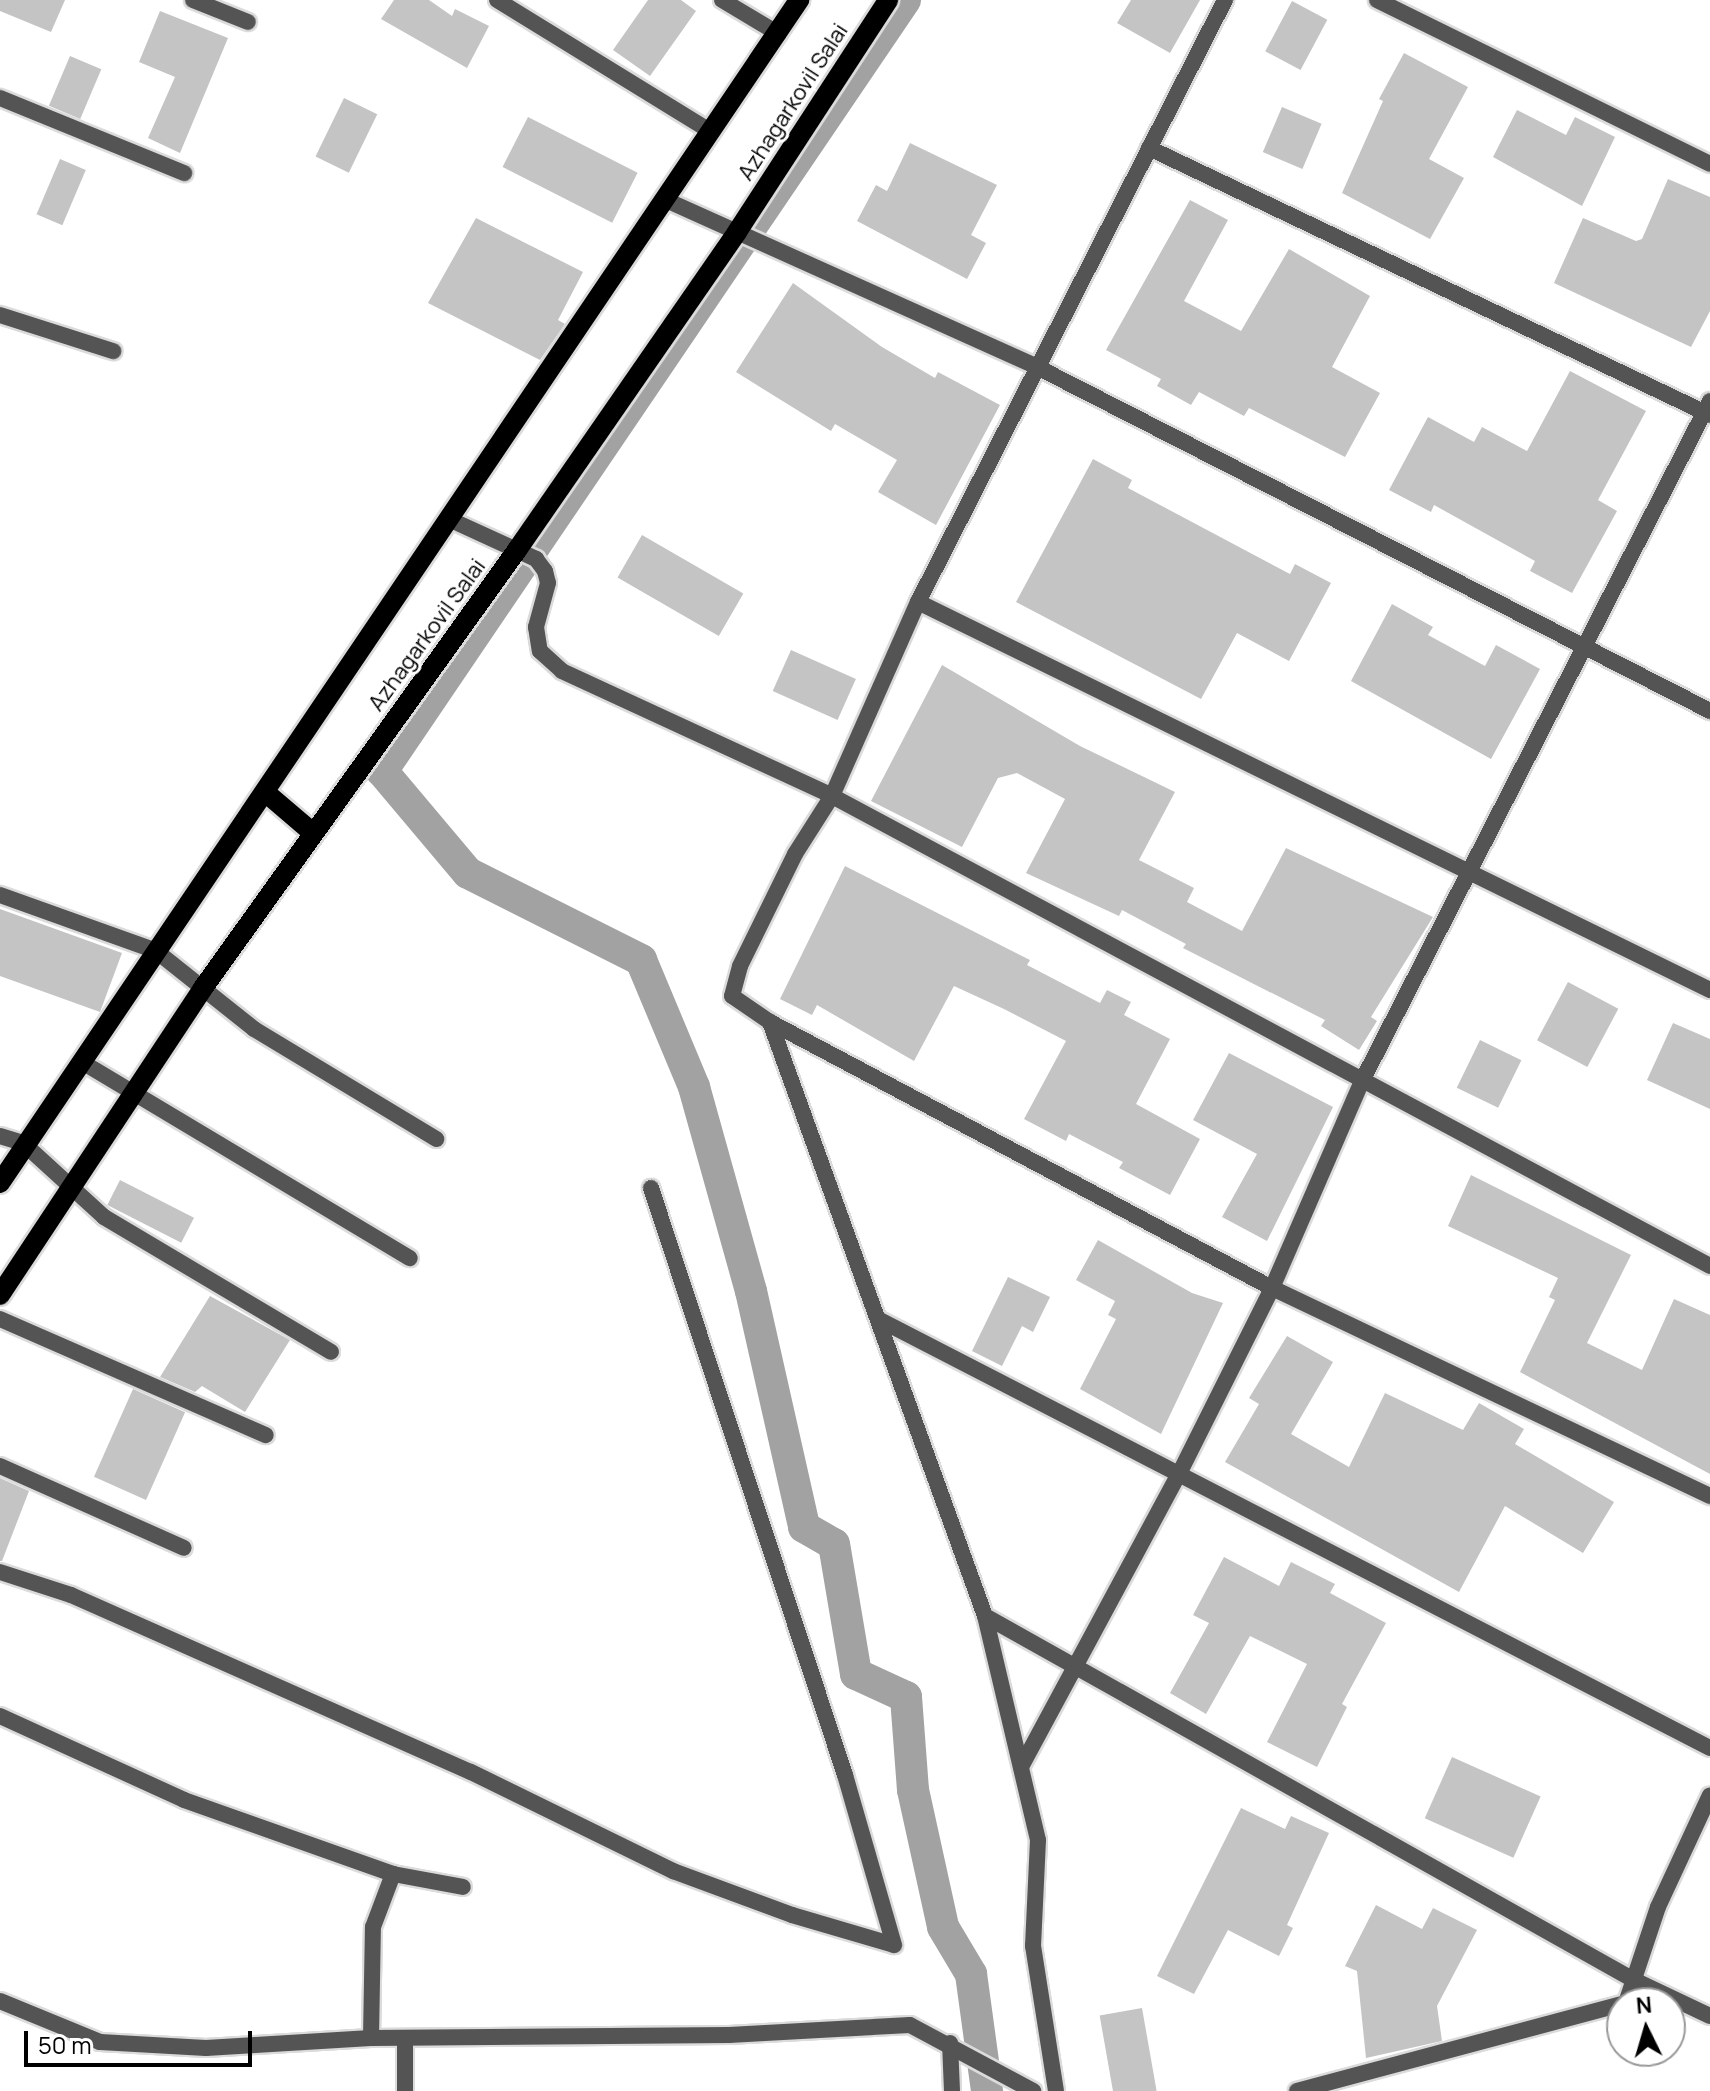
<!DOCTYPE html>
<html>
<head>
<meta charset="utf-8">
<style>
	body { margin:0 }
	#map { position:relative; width:1710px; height:2091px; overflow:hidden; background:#fff; font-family:Manrope,sans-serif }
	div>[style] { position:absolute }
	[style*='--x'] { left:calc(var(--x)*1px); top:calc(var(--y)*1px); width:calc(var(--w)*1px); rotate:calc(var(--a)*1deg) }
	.canal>* { height:32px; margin:-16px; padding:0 16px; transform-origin:16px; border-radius:16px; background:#a2a2a2 }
	.building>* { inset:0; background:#c4c4c4; transform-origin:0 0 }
	.roads { filter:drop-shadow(2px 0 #dbdbdb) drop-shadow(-2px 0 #dbdbdb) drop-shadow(0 2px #dbdbdb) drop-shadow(0 -2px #dbdbdb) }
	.street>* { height:16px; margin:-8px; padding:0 8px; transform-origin:8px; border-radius:8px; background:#545454 }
	.primary>* { height:20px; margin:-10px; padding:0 10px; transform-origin:10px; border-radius:10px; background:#000 }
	span { translate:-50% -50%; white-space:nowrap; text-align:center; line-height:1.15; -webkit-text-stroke:6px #fff; paint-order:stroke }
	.street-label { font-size:22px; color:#000 }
	.north { position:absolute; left:1606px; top:1987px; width:80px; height:80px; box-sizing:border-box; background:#fff; border:2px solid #999; border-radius:50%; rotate:355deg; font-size:22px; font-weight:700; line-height:32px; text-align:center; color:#000 }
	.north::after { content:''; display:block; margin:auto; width:28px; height:36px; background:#000; clip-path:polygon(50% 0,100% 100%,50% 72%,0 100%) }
	.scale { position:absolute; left:24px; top:2031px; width:228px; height:36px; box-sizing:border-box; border:4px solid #000; border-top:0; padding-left:10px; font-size:24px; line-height:28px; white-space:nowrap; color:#000; -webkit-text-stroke:6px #fff; paint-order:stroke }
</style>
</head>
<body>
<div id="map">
	<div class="canal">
		<i style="--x:905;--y:0;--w:932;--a:124.15"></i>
		<i style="--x:382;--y:771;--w:133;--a:49.9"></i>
		<i style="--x:468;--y:873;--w:194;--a:26.7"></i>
		<i style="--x:641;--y:960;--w:138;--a:67.3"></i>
		<i style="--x:694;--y:1087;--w:212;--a:74.4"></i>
		<i style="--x:751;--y:1291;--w:242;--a:77.3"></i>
		<i style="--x:804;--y:1527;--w:34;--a:30"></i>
		<i style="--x:834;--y:1544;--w:132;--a:80.4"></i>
		<i style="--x:856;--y:1674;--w:55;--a:24.7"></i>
		<i style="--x:906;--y:1697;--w:93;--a:85.7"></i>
		<i style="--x:913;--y:1790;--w:140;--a:77.6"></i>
		<i style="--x:943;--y:1927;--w:55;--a:59.2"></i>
		<i style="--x:971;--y:1974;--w:118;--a:82.2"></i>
	</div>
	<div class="building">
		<i style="clip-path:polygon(0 0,65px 0,51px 32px,0 11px)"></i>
		<i style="clip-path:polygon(394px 0,429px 0,452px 16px,455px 9px,489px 26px,467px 68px,381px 19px)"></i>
		<i style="clip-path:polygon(648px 0,681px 0,696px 11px,650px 76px,613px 50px)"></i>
		<i style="clip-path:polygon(1131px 0,1200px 0,1170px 53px,1117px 23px)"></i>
		<i style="left:1292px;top:1px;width:40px;height:57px;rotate:28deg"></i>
		<i style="clip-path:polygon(160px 11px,228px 38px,180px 153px,148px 138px,175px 77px,139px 62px)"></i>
		<i style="clip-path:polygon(1404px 53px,1468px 87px,1429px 159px,1464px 178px,1430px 239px,1342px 193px,1383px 101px,1379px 99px)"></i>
		<i style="left:70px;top:56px;width:34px;height:54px;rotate:23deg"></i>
		<i style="left:344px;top:98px;width:37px;height:65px;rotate:26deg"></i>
		<i style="left:1282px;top:107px;width:43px;height:49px;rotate:23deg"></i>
		<i style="clip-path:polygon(1517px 110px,1566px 135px,1575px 117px,1615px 137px,1582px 206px,1493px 157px)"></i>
		<i style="left:528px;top:117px;width:123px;height:56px;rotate:27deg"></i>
		<i style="clip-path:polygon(910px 143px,997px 185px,971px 235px,986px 243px,967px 279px,857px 221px,876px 185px,887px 191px)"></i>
		<i style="left:60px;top:159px;width:28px;height:60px;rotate:23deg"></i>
		<i style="clip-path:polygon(1668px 179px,1710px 197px,1710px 311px,1691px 347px,1554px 283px,1583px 218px,1636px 241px,1642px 239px)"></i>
		<i style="clip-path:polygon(1190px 200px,1228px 220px,1184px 301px,1241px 331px,1289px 249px,1370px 296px,1332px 367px,1380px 393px,1345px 457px,1249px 408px,1244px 416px,1199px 392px,1191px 405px,1157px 386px,1161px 379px,1106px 350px)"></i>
		<i style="clip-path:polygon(476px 218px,583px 272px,558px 320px,565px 324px,540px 360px,428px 303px)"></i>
		<i style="clip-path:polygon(793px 283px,882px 347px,935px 378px,938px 372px,1000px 405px,936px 525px,878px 492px,897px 460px,835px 424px,831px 431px,736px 372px)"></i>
		<i style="clip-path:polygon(1570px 371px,1646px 411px,1598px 500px,1617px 511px,1572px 593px,1530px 571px,1535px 561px,1434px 505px,1431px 512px,1389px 490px,1428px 417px,1474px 442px,1482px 427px,1527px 451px)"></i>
		<i style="clip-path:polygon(1093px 459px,1132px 480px,1128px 488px,1290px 574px,1295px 564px,1331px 583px,1289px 661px,1237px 633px,1201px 699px,1016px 602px)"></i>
		<i style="left:642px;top:535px;width:117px;height:49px;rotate:30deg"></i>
		<i style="clip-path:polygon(1392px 604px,1433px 627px,1428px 635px,1485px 666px,1496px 645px,1540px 669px,1491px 759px,1351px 681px)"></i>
		<i style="left:791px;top:650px;width:71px;height:45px;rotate:24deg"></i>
		<i style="clip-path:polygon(942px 665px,1080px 746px,1175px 792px,1139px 860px,1194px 888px,1187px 902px,1242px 931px,1286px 848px,1433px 917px,1371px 1017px,1377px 1021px,1359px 1050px,1321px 1026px,1325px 1020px,1183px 948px,1186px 944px,1122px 910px,1119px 916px,1026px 873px,1065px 799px,1017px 773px,998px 778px,962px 847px,871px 801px)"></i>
		<i style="clip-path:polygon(845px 866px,1030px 960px,1027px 965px,1100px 1003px,1107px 990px,1131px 1002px,1124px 1015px,1170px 1039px,1136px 1104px,1200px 1139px,1170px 1195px,1119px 1168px,1123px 1162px,1069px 1134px,1066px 1141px,1024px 1119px,1066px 1041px,1004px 1009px,954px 986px,914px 1061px,817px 1005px,812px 1015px,780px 999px)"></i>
		<i style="clip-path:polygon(0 909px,122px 953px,100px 1012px,0 976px)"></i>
		<i style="left:1568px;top:982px;width:57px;height:66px;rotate:28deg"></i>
		<i style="clip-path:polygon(1673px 1023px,1710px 1039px,1710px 1109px,1647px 1080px)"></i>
		<i style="left:1480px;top:1040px;width:46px;height:53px;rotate:26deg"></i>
		<i style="clip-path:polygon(1229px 1053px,1333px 1107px,1267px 1241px,1222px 1217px,1257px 1154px,1193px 1120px)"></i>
		<i style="clip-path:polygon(1471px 1175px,1631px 1255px,1587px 1343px,1642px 1370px,1674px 1299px,1710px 1315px,1710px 1474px,1520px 1372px,1555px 1300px,1549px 1297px,1558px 1278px,1448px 1226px)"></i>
		<i style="left:120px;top:1180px;width:83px;height:28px;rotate:27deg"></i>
		<i style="clip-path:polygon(1098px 1240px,1192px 1293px,1223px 1303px,1161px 1434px,1080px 1389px,1116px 1319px,1108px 1315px,1115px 1301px,1076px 1280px)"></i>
		<i style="clip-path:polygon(1008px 1277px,1050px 1297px,1033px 1332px,1022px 1326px,1002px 1366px,972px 1351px)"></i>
		<i style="clip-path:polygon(210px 1296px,290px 1340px,245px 1412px,202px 1386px,195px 1392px,160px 1377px)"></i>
		<i style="clip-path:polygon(1287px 1336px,1333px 1362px,1291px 1434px,1349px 1467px,1385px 1393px,1463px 1430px,1479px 1403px,1524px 1429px,1515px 1444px,1614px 1502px,1583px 1553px,1505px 1506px,1459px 1592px,1225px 1462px,1259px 1404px,1249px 1398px)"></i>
		<i style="left:133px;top:1389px;width:57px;height:96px;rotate:24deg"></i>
		<i style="clip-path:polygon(0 1478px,29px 1491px,2px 1561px,0 1561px)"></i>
		<i style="clip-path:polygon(1224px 1557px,1279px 1586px,1291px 1562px,1335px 1584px,1330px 1593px,1386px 1623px,1342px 1704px,1347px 1707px,1317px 1767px,1267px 1742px,1307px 1664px,1250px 1636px,1206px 1714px,1170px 1693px,1209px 1623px,1193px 1615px)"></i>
		<i style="left:1452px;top:1757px;width:97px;height:67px;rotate:24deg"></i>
		<i style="clip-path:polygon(1241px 1808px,1285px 1829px,1291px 1816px,1329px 1833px,1287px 1925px,1293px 1928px,1279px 1956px,1228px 1930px,1194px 1994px,1157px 1976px)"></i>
		<i style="clip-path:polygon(1376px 1905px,1422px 1929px,1433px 1908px,1477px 1930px,1437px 2006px,1442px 2041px,1366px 2058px,1357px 1971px,1345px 1966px)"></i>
		<i style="left:1142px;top:2008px;width:84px;height:43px;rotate:80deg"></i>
	</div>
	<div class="roads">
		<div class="street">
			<i style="--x:193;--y:0;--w:59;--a:21.8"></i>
			<i style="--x:497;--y:0;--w:250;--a:31.6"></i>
			<i style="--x:722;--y:0;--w:66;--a:30.8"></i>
			<i style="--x:1377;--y:0;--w:371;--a:26.2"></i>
			<i style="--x:0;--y:98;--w:199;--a:22.2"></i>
			<i style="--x:1149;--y:148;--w:621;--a:25.45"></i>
			<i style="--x:666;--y:200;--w:407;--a:24.2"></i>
			<i style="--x:1037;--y:367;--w:756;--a:27.07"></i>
			<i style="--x:0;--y:315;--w:119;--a:17.7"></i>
			<i style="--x:451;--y:520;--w:94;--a:24.6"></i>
			<i style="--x:536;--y:559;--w:15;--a:53"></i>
			<i style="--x:545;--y:571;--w:12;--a:76"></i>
			<i style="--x:548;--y:583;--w:46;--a:105.3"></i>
			<i style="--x:536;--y:627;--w:24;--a:81"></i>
			<i style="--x:540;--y:651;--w:30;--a:42"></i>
			<i style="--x:562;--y:671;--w:298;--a:24.8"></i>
			<i style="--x:832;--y:796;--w:996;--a:28.16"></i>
			<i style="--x:918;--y:602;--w:882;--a:26.1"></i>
			<i style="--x:0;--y:895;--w:166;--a:19.7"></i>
			<i style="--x:156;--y:951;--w:125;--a:38.5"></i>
			<i style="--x:254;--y:1029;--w:213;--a:31.1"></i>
			<i style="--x:770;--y:1022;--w:46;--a:-145.6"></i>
			<i style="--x:732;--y:996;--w:31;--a:-75"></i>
			<i style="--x:740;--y:966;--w:125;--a:-63.8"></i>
			<i style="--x:795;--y:854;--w:69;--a:-57.5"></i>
			<i style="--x:832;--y:796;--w:212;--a:-66.1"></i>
			<i style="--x:918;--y:602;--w:676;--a:-62.98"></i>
			<i style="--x:82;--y:1062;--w:382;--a:30.9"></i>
			<i style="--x:0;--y:1136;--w:24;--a:17"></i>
			<i style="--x:23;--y:1143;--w:110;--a:42.4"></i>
			<i style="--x:104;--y:1217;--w:264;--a:30.7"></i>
			<i style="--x:651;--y:1188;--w:618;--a:71.71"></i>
			<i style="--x:845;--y:1775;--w:177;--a:73.9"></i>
			<i style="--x:0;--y:1319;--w:290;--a:23.6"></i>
			<i style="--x:878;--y:1319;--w:936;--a:27.28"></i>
			<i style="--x:0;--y:1466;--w:201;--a:24"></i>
			<i style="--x:0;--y:1572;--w:75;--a:17.9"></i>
			<i style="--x:71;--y:1595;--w:437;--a:23.9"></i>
			<i style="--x:471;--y:1772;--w:225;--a:26.1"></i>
			<i style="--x:673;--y:1871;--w:127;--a:20.3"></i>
			<i style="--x:792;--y:1915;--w:106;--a:16.4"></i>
			<i style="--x:985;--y:1616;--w:744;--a:29.29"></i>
			<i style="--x:1634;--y:1980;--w:84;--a:25.3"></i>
			<i style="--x:0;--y:1716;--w:202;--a:24.5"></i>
			<i style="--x:184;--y:1800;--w:222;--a:19.5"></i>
			<i style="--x:393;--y:1874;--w:71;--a:10.5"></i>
			<i style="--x:1021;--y:1767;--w:333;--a:-61.7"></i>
			<i style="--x:1179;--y:1474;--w:208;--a:-63.4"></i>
			<i style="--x:1272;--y:1288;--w:223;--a:-66.5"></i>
			<i style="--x:1361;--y:1083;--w:766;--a:-62.9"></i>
			<i style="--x:0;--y:2001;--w:108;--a:22.3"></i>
			<i style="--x:100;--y:2042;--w:106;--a:3.2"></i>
			<i style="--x:206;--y:2048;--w:165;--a:-3.5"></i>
			<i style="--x:371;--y:2038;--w:358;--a:-0.5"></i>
			<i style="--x:729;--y:2035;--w:181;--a:-3.2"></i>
			<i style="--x:910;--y:2025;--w:140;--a:28.2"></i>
			<i style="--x:1626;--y:2003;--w:101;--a:-71.6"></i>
			<i style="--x:1658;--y:1907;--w:123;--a:-65.1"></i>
			<i style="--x:371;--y:2038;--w:111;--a:-89"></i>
			<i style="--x:373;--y:1927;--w:57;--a:-69.3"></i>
			<i style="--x:405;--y:2039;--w:52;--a:90"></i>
			<i style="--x:950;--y:2043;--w:48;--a:87.6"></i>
			<i style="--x:1056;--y:2091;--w:147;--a:-99"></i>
			<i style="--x:1033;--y:1946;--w:106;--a:-87.3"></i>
			<i style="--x:1038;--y:1840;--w:230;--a:-103.3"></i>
			<i style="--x:985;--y:1616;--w:632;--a:-109.9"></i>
			<i style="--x:770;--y:1022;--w:568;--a:27.92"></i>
			<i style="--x:1272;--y:1288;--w:485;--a:25.4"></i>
			<i style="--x:1297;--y:2091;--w:336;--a:-15"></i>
		</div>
		<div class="primary">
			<i style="--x:265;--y:792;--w:63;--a:40.5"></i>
			<i style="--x:0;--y:1183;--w:1428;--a:-55.96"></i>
			<i style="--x:0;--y:1295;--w:368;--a:-56.5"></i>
			<i style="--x:203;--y:988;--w:539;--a:-54.36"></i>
			<i style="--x:517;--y:550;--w:387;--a:-55.3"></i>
			<i style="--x:737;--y:232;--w:277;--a:-56.9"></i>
		</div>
	</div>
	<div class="street-label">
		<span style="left:793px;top:102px;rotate:-57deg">Azhagarkovil Salai</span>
		<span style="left:427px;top:635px;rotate:-54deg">Azhagarkovil Salai</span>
	</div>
	<div class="north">N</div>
	<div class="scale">50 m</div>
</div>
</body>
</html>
